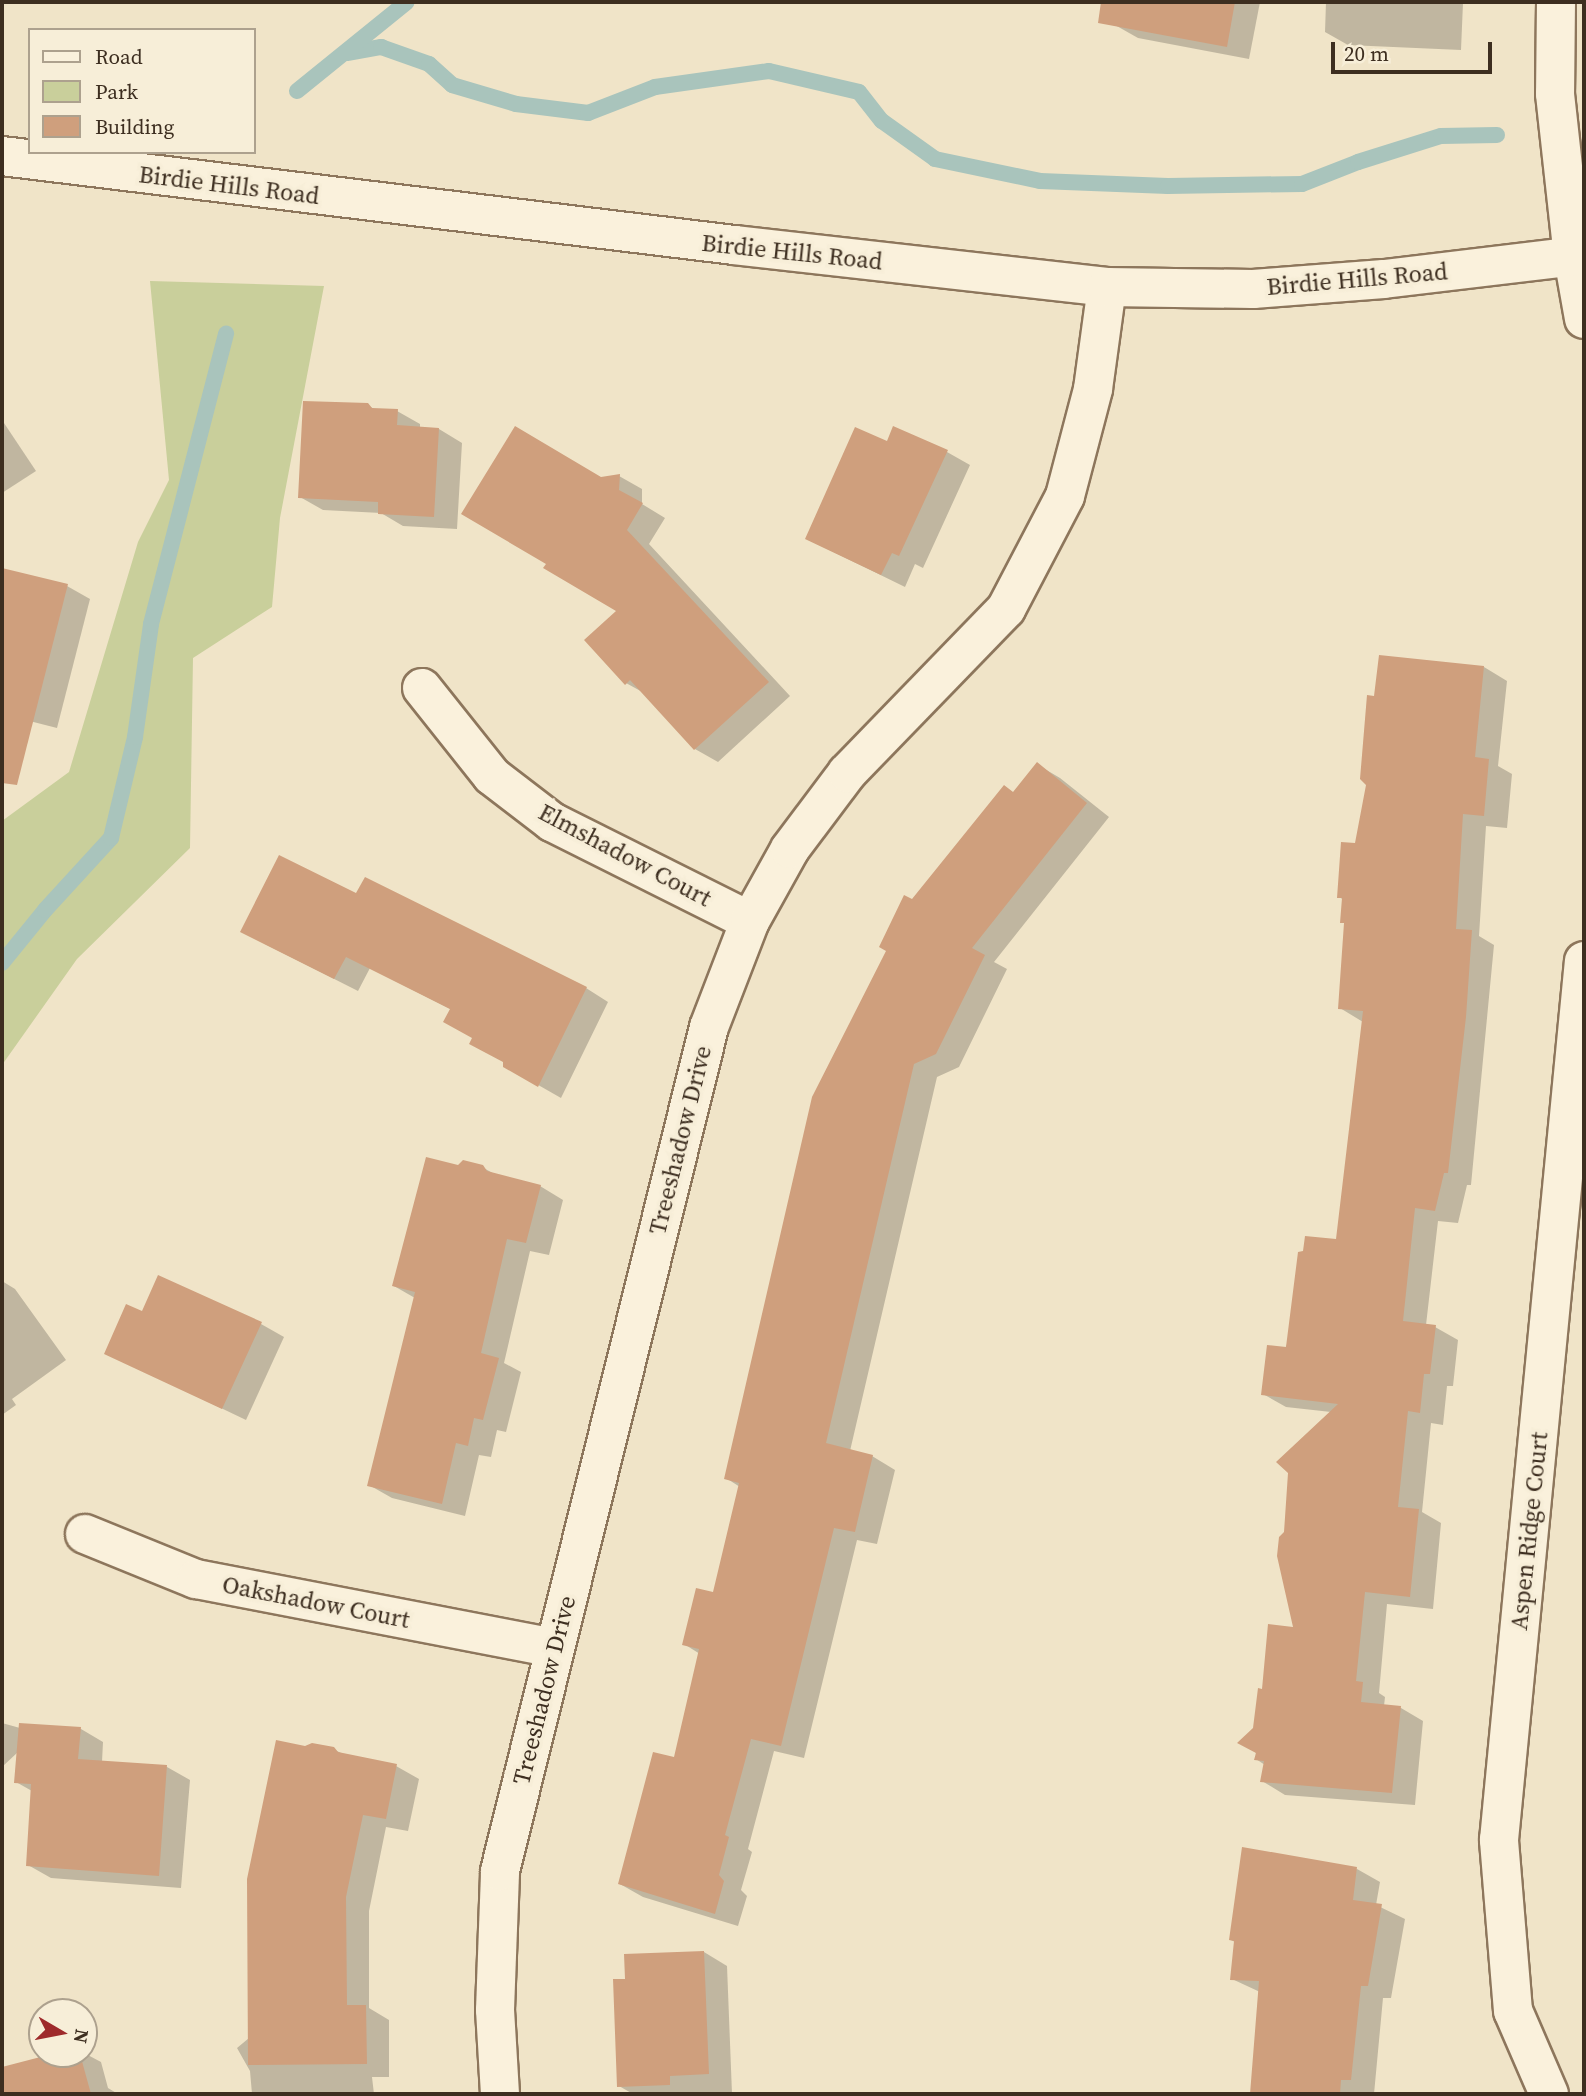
<!DOCTYPE html>
<html>
<head>
<meta charset="utf-8">
<style>
	body { margin:0 }
	#map { position:relative; width:1586px; height:2096px; overflow:hidden; background:#f0e4c8; font-family:"Source Serif 4",serif }
	div>[style] { position:absolute }
	[style*='--x'] { left:calc(var(--x)*1px); top:calc(var(--y)*1px); width:calc(var(--w)*1px); rotate:calc(var(--a)*1deg) }
	.green>* { inset:0; background:#c9cf9b }
	.shadow>* { inset:0; background:#0003 }
	.stream>* { height:16px; margin:-8px; padding:0 8px; transform-origin:8px; border-radius:8px; background:#a9c4bc }
	.building>* { inset:0; background:#cf9f7d }
	.roads { filter:drop-shadow(2px 0 #8d765c) drop-shadow(-2px 0 #8d765c) drop-shadow(0 2px #8d765c) drop-shadow(0 -2px #8d765c) }
	.minor>* { height:38px; margin:-19px; padding:0 19px; transform-origin:19px; border-radius:19px; background:#faf1dc }
	.secondary>* { height:38px; margin:-19px; padding:0 19px; transform-origin:19px; border-radius:19px; background:#faf1dc }
	span { translate:-50% -50%; white-space:nowrap; text-align:center; line-height:1.15; -webkit-text-stroke:7px #f7eed8; paint-order:stroke }
	.street-label { font-size:24px; color:#3d2e20 }
	.frame { position:absolute; inset:0; border:4px solid #3d2e20; pointer-events:none }
	.legend { position:absolute; left:28px; top:28px; width:228px; height:126px; box-sizing:border-box; background:#f7eed8; border:2px solid #ada18e; margin:0; padding:9px 12px; list-style:none; font-size:21px; color:#3d2e20 }
	.legend li { display:flex; align-items:center; gap:14px; height:35px }
	.legend b { width:35px; border:2px solid #ada18e }
	.north { position:absolute; left:28px; top:1998px; width:70px; height:70px; box-sizing:border-box; background:#f7eed8; border:2px solid #ada18e; border-radius:50%; rotate:100deg; font-size:19px; font-weight:700; line-height:28px; text-align:center; color:#3d2e20 }
	.north::after { content:''; display:block; margin:auto; width:24px; height:32px; background:#9e2a2b; clip-path:polygon(50% 0,100% 100%,50% 72%,0 100%) }
	.scale { position:absolute; left:1331px; top:42px; width:161px; height:32px; box-sizing:border-box; border:4px solid #3d2e20; border-top:0; padding-left:9px; font-size:21px; line-height:24px; white-space:nowrap; color:#3d2e20; -webkit-text-stroke:5px #f7eed8; paint-order:stroke }
</style>
</head>
<body>
<div id="map">
	<div class="green">
		<i style="clip-path:polygon(150px 281px,324px 286px,280px 518px,272px 607px,193px 658px,190px 848px,77px 959px,2px 1065px,2px 821px,69px 772px,138px 542px,169px 480px)"></i>
	</div>
	<div class="shadow">
		<i style="clip-path:polygon(1119px 2px,1260px 2px,1249px 59px,1138px 38px,1115px 25px)"></i>
		<i style="clip-path:polygon(1326px 2px,1479px 2px,1463px 3px,1461px 50px,1348px 45px,1325px 32px)"></i>
		<i style="clip-path:polygon(367px 405px,376px 410px,397px 411px,420px 424px,420px 428px,439px 429px,462px 443px,457px 529px,403px 526px,381px 513px,323px 510px,300px 497px)"></i>
		<i style="clip-path:polygon(2px 420px,36px 471px,2px 493px)"></i>
		<i style="clip-path:polygon(888px 443px,947px 452px,970px 465px,923px 568px,915px 564px,905px 587px,807px 539px)"></i>
		<i style="clip-path:polygon(619px 476px,642px 489px,642px 504px,665px 518px,649px 544px,790px 696px,718px 762px,695px 749px,646px 694px,626px 683px,601px 478px)"></i>
		<i style="clip-path:polygon(2px 570px,67px 586px,90px 599px,57px 728px,2px 714px)"></i>
		<i style="clip-path:polygon(1484px 667px,1507px 681px,1498px 766px,1512px 774px,1507px 828px,1486px 826px,1479px 936px,1494px 945px,1471px 1185px,1467px 1185px,1458px 1223px,1438px 1221px,1426px 1325px,1435px 1327px,1458px 1340px,1453px 1386px,1447px 1386px,1443px 1425px,1431px 1423px,1422px 1512px,1441px 1523px,1433px 1609px,1387px 1604px,1379px 1693px,1385px 1697px,1384px 1706px,1401px 1708px,1423px 1721px,1415px 1805px,1285px 1795px,1262px 1781px,1265px 1765px,1256px 1759px,1255px 1729px,1295px 1629px,1285px 1533px,1331px 1412px,1286px 1407px,1263px 1394px,1337px 1241px,1363px 1022px,1340px 1008px,1346px 924px,1342px 922px,1344px 900px,1339px 897px,1357px 845px,1368px 784px,1376px 698px)"></i>
		<i style="clip-path:polygon(1038px 765px,1060px 778px,1109px 817px,994px 962px,1007px 969px,959px 1067px,937px 1077px,850px 1451px,872px 1456px,895px 1470px,877px 1544px,857px 1540px,804px 1758px,774px 1751px,748px 1849px,752px 1852px,741px 1890px,747px 1896px,738px 1926px,643px 1897px,620px 1884px,675px 1759px,700px 1654px,684px 1644px,715px 1594px,740px 1487px,726px 1478px,912px 901px,1005px 787px,1014px 793px)"></i>
		<i style="clip-path:polygon(356px 895px,586px 988px,608px 1002px,561px 1098px,505px 1066px,505px 1062px,474px 1038px,452px 1010px,370px 968px,358px 991px,265px 944px)"></i>
		<i style="clip-path:polygon(459px 1167px,482px 1167px,496px 1175px,540px 1186px,563px 1200px,549px 1255px,530px 1251px,504px 1363px,521px 1372px,506px 1432px,497px 1430px,491px 1457px,479px 1455px,465px 1516px,392px 1498px,369px 1485px,415px 1298px,394px 1286px)"></i>
		<i style="clip-path:polygon(2px 1281px,15px 1289px,66px 1360px,12px 1399px,16px 1405px,2px 1415px)"></i>
		<i style="clip-path:polygon(143px 1313px,261px 1324px,284px 1337px,246px 1420px,106px 1353px)"></i>
		<i style="clip-path:polygon(2px 1723px,20px 1728px,81px 1729px,103px 1742px,102px 1762px,167px 1767px,190px 1780px,181px 1888px,51px 1878px,28px 1865px,32px 1791px,16px 1782px,18px 1752px,2px 1767px)"></i>
		<i style="clip-path:polygon(306px 1748px,333px 1749px,343px 1754px,396px 1766px,419px 1779px,408px 1831px,386px 1827px,369px 1911px,369px 2008px,389px 2020px,389px 2077px,372px 2077px,374px 2094px,252px 2094px,250px 2071px,237px 2048px,249px 2038px)"></i>
		<i style="clip-path:polygon(1357px 1869px,1380px 1882px,1376px 1905px,1405px 1919px,1391px 1998px,1383px 1998px,1374px 2094px,1251px 2094px,1260px 1992px,1232px 1979px,1235px 1942px,1231px 1940px)"></i>
		<i style="clip-path:polygon(704px 1952px,727px 1966px,732px 2094px,633px 2094px,619px 2086px,627px 1981px)"></i>
		<i style="clip-path:polygon(84px 2053px,101px 2062px,108px 2088px,118px 2094px,2px 2094px,2px 2069px,59px 2054px)"></i>
	</div>
	<div class="stream">
		<i style="--x:347;--y:53;--w:35;--a:-10"></i>
		<i style="--x:381;--y:47;--w:51;--a:19.5"></i>
		<i style="--x:429;--y:64;--w:31;--a:42"></i>
		<i style="--x:452;--y:85;--w:67;--a:16.5"></i>
		<i style="--x:516;--y:104;--w:73;--a:7.1"></i>
		<i style="--x:588;--y:113;--w:72;--a:-21.2"></i>
		<i style="--x:655;--y:87;--w:115;--a:-8"></i>
		<i style="--x:769;--y:71;--w:92;--a:13.1"></i>
		<i style="--x:859;--y:92;--w:37;--a:52"></i>
		<i style="--x:882;--y:121;--w:65;--a:35.6"></i>
		<i style="--x:935;--y:159;--w:107;--a:11.8"></i>
		<i style="--x:1040;--y:181;--w:128;--a:2.2"></i>
		<i style="--x:1168;--y:186;--w:134;--a:-0.9"></i>
		<i style="--x:1302;--y:184;--w:60;--a:-21.4"></i>
		<i style="--x:1358;--y:162;--w:87;--a:-17.4"></i>
		<i style="--x:1441;--y:136;--w:56;--a:-1"></i>
		<i style="--x:297;--y:91;--w:141;--a:-39"></i>
		<i style="--x:2;--y:963;--w:68;--a:-50.9"></i>
		<i style="--x:45;--y:910;--w:98;--a:-47.5"></i>
		<i style="--x:111;--y:838;--w:104;--a:-76.6"></i>
		<i style="--x:135;--y:737;--w:114;--a:-81.9"></i>
		<i style="--x:151;--y:624;--w:300;--a:-75.5"></i>
	</div>
	<div class="building">
		<i style="clip-path:polygon(1101px 2px,1235px 2px,1227px 47px,1098px 23px)"></i>
		<i style="clip-path:polygon(303px 401px,368px 403px,372px 408px,398px 409px,397px 425px,439px 428px,434px 517px,378px 514px,378px 502px,298px 498px)"></i>
		<i style="clip-path:polygon(515px 426px,601px 477px,620px 474px,619px 490px,643px 503px,627px 530px,769px 682px,694px 750px,630px 680px,625px 685px,584px 640px,616px 611px,543px 568px,546px 564px,461px 514px)"></i>
		<i style="clip-path:polygon(893px 426px,948px 450px,899px 556px,892px 553px,881px 575px,805px 539px,855px 427px,887px 441px)"></i>
		<i style="clip-path:polygon(2px 568px,68px 584px,17px 785px,2px 783px)"></i>
		<i style="clip-path:polygon(1379px 655px,1484px 666px,1475px 757px,1489px 759px,1484px 816px,1463px 814px,1456px 929px,1472px 930px,1466px 1017px,1448px 1173px,1444px 1173px,1435px 1211px,1415px 1208px,1403px 1321px,1436px 1325px,1430px 1374px,1424px 1374px,1420px 1413px,1408px 1411px,1398px 1507px,1419px 1509px,1410px 1597px,1365px 1592px,1356px 1681px,1363px 1682px,1361px 1702px,1401px 1706px,1392px 1793px,1260px 1782px,1264px 1761px,1254px 1760px,1256px 1753px,1237px 1743px,1253px 1728px,1258px 1688px,1262px 1689px,1268px 1624px,1293px 1627px,1277px 1556px,1279px 1537px,1284px 1532px,1288px 1473px,1276px 1462px,1338px 1404px,1261px 1395px,1267px 1345px,1286px 1347px,1298px 1252px,1303px 1251px,1305px 1236px,1336px 1239px,1363px 1011px,1338px 1009px,1344px 923px,1340px 923px,1342px 898px,1337px 898px,1341px 842px,1355px 843px,1366px 785px,1360px 779px,1367px 695px,1374px 696px)"></i>
		<i style="clip-path:polygon(1037px 762px,1087px 803px,972px 948px,985px 955px,936px 1054px,914px 1064px,826px 1443px,873px 1455px,855px 1532px,834px 1528px,781px 1746px,751px 1739px,725px 1835px,729px 1837px,719px 1875px,724px 1881px,715px 1914px,618px 1884px,653px 1752px,674px 1757px,699px 1649px,682px 1645px,696px 1588px,713px 1592px,739px 1483px,724px 1479px,812px 1097px,886px 951px,879px 947px,904px 895px,912px 899px,1004px 785px,1013px 792px)"></i>
		<i style="clip-path:polygon(279px 855px,356px 893px,365px 877px,587px 987px,538px 1087px,503px 1067px,503px 1062px,469px 1044px,472px 1038px,443px 1022px,450px 1009px,346px 957px,334px 979px,240px 932px)"></i>
		<i style="clip-path:polygon(426px 1157px,458px 1165px,463px 1160px,483px 1165px,487px 1171px,541px 1185px,526px 1243px,507px 1239px,481px 1353px,499px 1358px,483px 1420px,474px 1418px,468px 1446px,456px 1443px,442px 1504px,367px 1486px,415px 1292px,392px 1286px)"></i>
		<i style="clip-path:polygon(158px 1275px,262px 1322px,222px 1409px,104px 1354px,126px 1304px,142px 1311px)"></i>
		<i style="clip-path:polygon(19px 1723px,81px 1727px,78px 1759px,167px 1765px,159px 1876px,26px 1866px,31px 1784px,14px 1783px)"></i>
		<i style="clip-path:polygon(276px 1740px,305px 1746px,312px 1743px,334px 1747px,338px 1752px,397px 1764px,386px 1819px,363px 1815px,346px 1897px,347px 2005px,366px 2005px,367px 2064px,248px 2065px,247px 1879px)"></i>
		<i style="clip-path:polygon(1242px 1847px,1357px 1867px,1353px 1900px,1382px 1904px,1368px 1986px,1361px 1986px,1351px 2080px,1341px 2080px,1340px 2094px,1250px 2094px,1259px 1981px,1230px 1980px,1234px 1941px,1229px 1940px)"></i>
		<i style="clip-path:polygon(704px 1951px,709px 2074px,670px 2076px,670px 2085px,617px 2087px,613px 1979px,625px 1979px,624px 1954px)"></i>
		<i style="clip-path:polygon(52px 2054px,80px 2054px,91px 2094px,2px 2094px,2px 2067px)"></i>
	</div>
	<div class="roads">
		<div class="minor">
			<i style="--x:1556;--y:2;--w:92;--a:90.6"></i>
			<i style="--x:1555;--y:94;--w:164;--a:83.7"></i>
			<i style="--x:1573;--y:257;--w:63;--a:79.9"></i>
			<i style="--x:422;--y:688;--w:112;--a:51.5"></i>
			<i style="--x:492;--y:776;--w:76;--a:37.5"></i>
			<i style="--x:552;--y:822;--w:221;--a:26.6"></i>
			<i style="--x:85;--y:1534;--w:120;--a:22.1"></i>
			<i style="--x:196;--y:1579;--w:364;--a:10.9"></i>
			<i style="--x:500;--y:2094;--w:84;--a:-93.4"></i>
			<i style="--x:495;--y:2010;--w:139;--a:-87.9"></i>
			<i style="--x:500;--y:1871;--w:869;--a:-76.09"></i>
			<i style="--x:709;--y:1027;--w:114;--a:-68.9"></i>
			<i style="--x:750;--y:921;--w:82;--a:-60.9"></i>
			<i style="--x:790;--y:849;--w:95;--a:-53.1"></i>
			<i style="--x:847;--y:773;--w:228;--a:-45.9"></i>
			<i style="--x:1006;--y:609;--w:127;--a:-62.4"></i>
			<i style="--x:1065;--y:496;--w:111;--a:-75.3"></i>
			<i style="--x:1093;--y:389;--w:103;--a:-82.2"></i>
			<i style="--x:1549;--y:2094;--w:90;--a:-113.4"></i>
			<i style="--x:1513;--y:2011;--w:172;--a:-94.7"></i>
			<i style="--x:1499;--y:1840;--w:883;--a:-84.48"></i>
		</div>
		<div class="secondary">
			<i style="--x:2;--y:156;--w:737;--a:6.93"></i>
			<i style="--x:734;--y:245;--w:375;--a:6.4"></i>
			<i style="--x:1107;--y:287;--w:146;--a:0.8"></i>
			<i style="--x:1253;--y:289;--w:131;--a:-4.4"></i>
			<i style="--x:1384;--y:279;--w:201;--a:-6.8"></i>
		</div>
	</div>
	<div class="street-label">
		<span style="left:229px;top:185px;rotate:7deg">Birdie Hills Road</span>
		<span style="left:792px;top:252px;rotate:6deg">Birdie Hills Road</span>
		<span style="left:1357px;top:279px;rotate:-5deg">Birdie Hills Road</span>
		<span style="left:625px;top:855px;rotate:28deg">Elmshadow Court</span>
		<span style="left:680px;top:1140px;rotate:-76deg">Treeshadow Drive</span>
		<span style="left:1529px;top:1531px;rotate:-84deg">Aspen Ridge Court</span>
		<span style="left:316px;top:1602px;rotate:11deg">Oakshadow Court</span>
		<span style="left:544px;top:1690px;rotate:-76deg">Treeshadow Drive</span>
	</div>
	<div class="frame"></div>
	<ul class="legend">
	<li><b style="height:9px;background:#faf1dc"></b>Road</li>
	<li><b style="height:19px;background:#c9cf9b"></b>Park</li>
	<li><b style="height:19px;background:#cf9f7d"></b>Building</li>
	</ul>
	<div class="north">N</div>
	<div class="scale">20 m</div>
</div>
</body>
</html>
